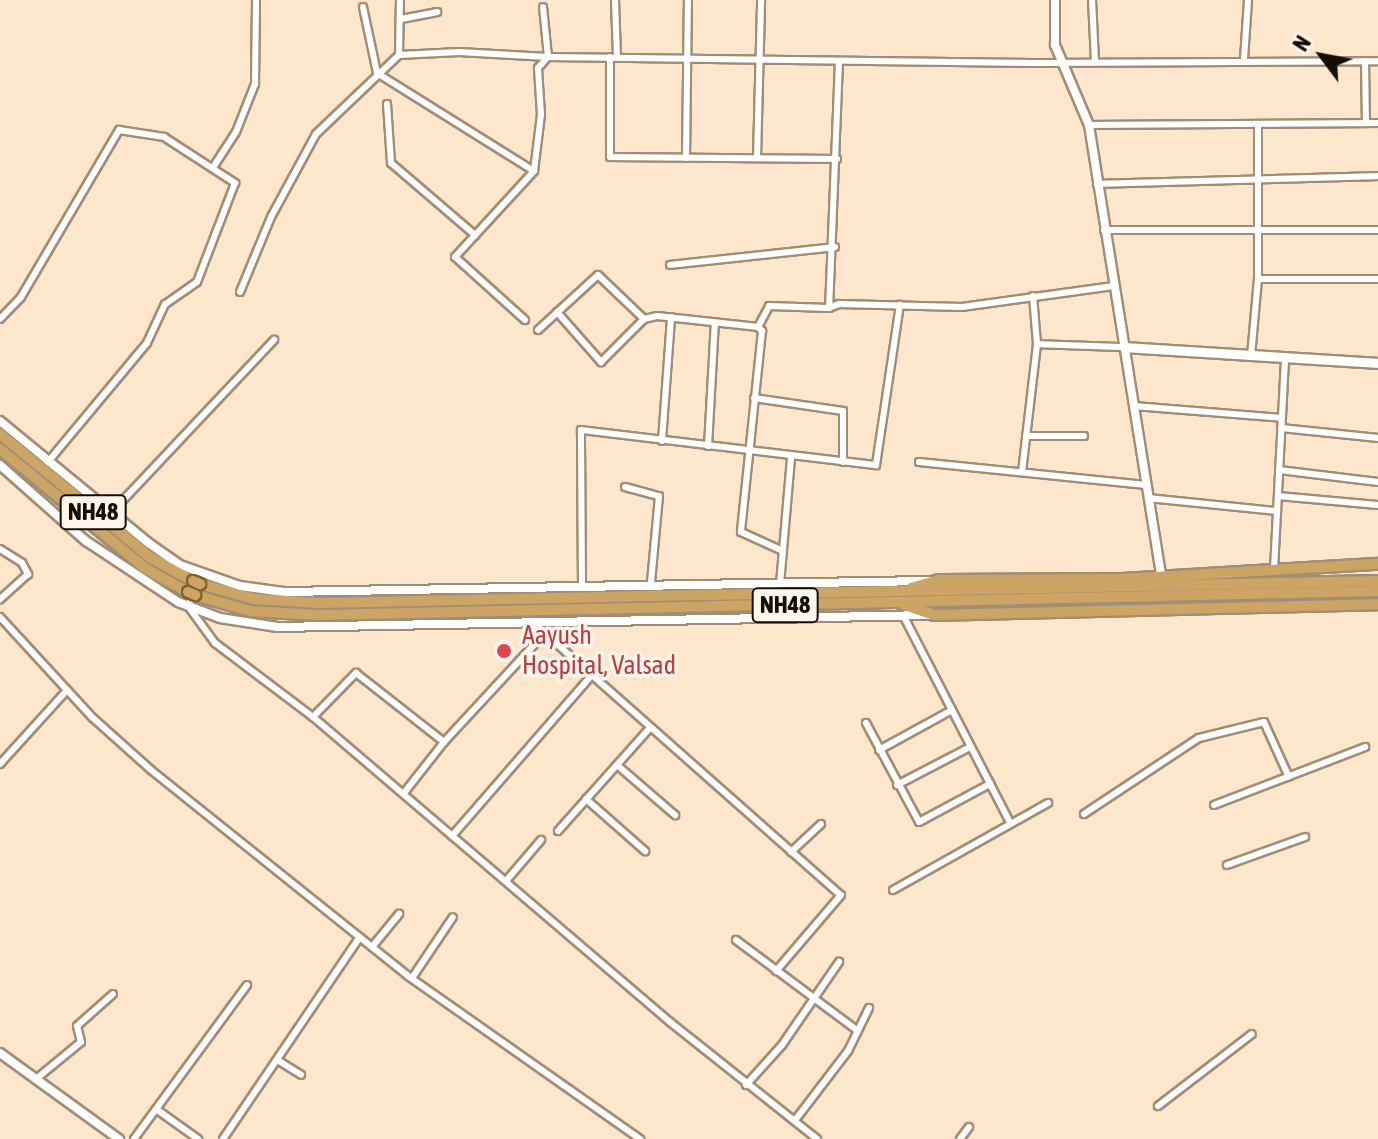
<!DOCTYPE html>
<html>
<head>
<meta charset="utf-8">
<style>
	body { margin:0 }
	#map { position:relative; width:1378px; height:1139px; overflow:hidden; background:#fce6cc; font-family:"Asap Condensed",sans-serif }
	div>[style] { position:absolute }
	[style*='--x'] { left:calc(var(--x)*1px); top:calc(var(--y)*1px); width:calc(var(--w)*1px); rotate:calc(var(--a)*1deg) }
	.roads { filter:drop-shadow(2px 0 #a18d75) drop-shadow(-2px 0 #a18d75) drop-shadow(0 2px #a18d75) drop-shadow(0 -2px #a18d75) }
	.minor>* { height:6px; margin:-3px; padding:0 3px; transform-origin:3px; border-radius:3px; background:#fff }
	.tertiary>* { height:8px; margin:-4px; padding:0 4px; transform-origin:4px; border-radius:4px; background:#fff }
	.secondary>* { height:9px; margin:-4.5px; padding:0 4.5px; transform-origin:4.5px; border-radius:4.5px; background:#fff }
	.trunk>* { height:10px; margin:-5px; padding:0 5px; transform-origin:5px; border-radius:5px; background:#cca464 }
	.bridges { filter:drop-shadow(2px 0 #84612a) drop-shadow(-2px 0 #84612a) drop-shadow(0 2px #84612a) drop-shadow(0 -2px #84612a) }
	.trunk-bridge>* { height:10px; margin:-5px; padding:0 5px; transform-origin:5px; border-radius:5px; background:#cca464 }
	.dots>* { width:22px; height:22px; translate:-50% -50%; box-sizing:border-box; border:4px solid #fff6eb; border-radius:50% }
	span { translate:-50% -50%; white-space:nowrap; text-align:center; line-height:1.15; -webkit-text-stroke:7px #fff6eb; paint-order:stroke }
	.shield-label span { padding:2px 6px; background:#fff6eb; border:2px solid; border-radius:6px; -webkit-text-stroke-width:0 }
	.shield-label { font-size:24px; color:#150e06; font-weight:700 }
	.health-label { font-size:26px; color:#be3a42 }
	.left { translate:0 -50%; text-align:left }
	.north { position:absolute; left:1282px; top:16px; width:80px; height:80px; -webkit-text-stroke:6px #fff6eb; paint-order:stroke; rotate:302deg; font-size:22px; font-weight:700; line-height:32px; text-align:center; color:#150e06 }
	.north::after { content:''; display:block; margin:auto; width:28px; height:36px; background:#150e06; clip-path:polygon(50% 0,100% 100%,50% 72%,0 100%) }
</style>
</head>
<body>
<div id="map">
	<div class="roads">
		<div class="minor">
			<i style="--x:615;--y:0;--w:57;--a:88"></i>
			<i style="--x:1092;--y:0;--w:62;--a:87.2"></i>
			<i style="--x:363;--y:7;--w:67;--a:78"></i>
			<i style="--x:377;--y:73;--w:185;--a:32"></i>
			<i style="--x:401;--y:19;--w:37;--a:-11"></i>
			<i style="--x:399;--y:55;--w:55;--a:-89"></i>
			<i style="--x:610;--y:57;--w:100;--a:90"></i>
			<i style="--x:610;--y:157;--w:227;--a:0.5"></i>
			<i style="--x:1244;--y:59;--w:59;--a:-86.1"></i>
			<i style="--x:839;--y:61;--w:247;--a:92.3"></i>
			<i style="--x:829;--y:308;--w:11;--a:-22"></i>
			<i style="--x:839;--y:304;--w:123;--a:1.4"></i>
			<i style="--x:962;--y:307;--w:153;--a:-7.9"></i>
			<i style="--x:1365;--y:61;--w:62;--a:89.1"></i>
			<i style="--x:387;--y:104;--w:59;--a:86.1"></i>
			<i style="--x:391;--y:163;--w:111;--a:40.6"></i>
			<i style="--x:1089;--y:125;--w:289;--a:-0.4"></i>
			<i style="--x:686;--y:158;--w:158;--a:-89.3"></i>
			<i style="--x:757;--y:158;--w:158;--a:-88.5"></i>
			<i style="--x:214;--y:166;--w:40;--a:-57.1"></i>
			<i style="--x:236;--y:132;--w:52;--a:-68.4"></i>
			<i style="--x:255;--y:84;--w:84;--a:-89.3"></i>
			<i style="--x:1097;--y:184;--w:281;--a:-1.6"></i>
			<i style="--x:1104;--y:230;--w:274;--a:0"></i>
			<i style="--x:670;--y:265;--w:166;--a:-6.2"></i>
			<i style="--x:1258;--y:279;--w:120;--a:0"></i>
			<i style="--x:240;--y:292;--w:81;--a:-67.5"></i>
			<i style="--x:271;--y:217;--w:94;--a:-61.5"></i>
			<i style="--x:316;--y:134;--w:115;--a:-43.6"></i>
			<i style="--x:399;--y:55;--w:60;--a:-2.9"></i>
			<i style="--x:459;--y:52;--w:89;--a:3.2"></i>
			<i style="--x:548;--y:57;--w:484;--a:0.7"></i>
			<i style="--x:1032;--y:63;--w:346;--a:-0.3"></i>
			<i style="--x:1033;--y:296;--w:48;--a:85.2"></i>
			<i style="--x:557;--y:312;--w:67;--a:48.7"></i>
			<i style="--x:601;--y:362;--w:61;--a:-45"></i>
			<i style="--x:0;--y:319;--w:30;--a:-46"></i>
			<i style="--x:21;--y:297;--w:194;--a:-59.6"></i>
			<i style="--x:119;--y:130;--w:46;--a:8.8"></i>
			<i style="--x:164;--y:137;--w:85;--a:32.9"></i>
			<i style="--x:235;--y:183;--w:106;--a:111"></i>
			<i style="--x:197;--y:282;--w:39;--a:145"></i>
			<i style="--x:165;--y:304;--w:43;--a:114.8"></i>
			<i style="--x:147;--y:343;--w:155;--a:129.8"></i>
			<i style="--x:525;--y:320;--w:94;--a:-138"></i>
			<i style="--x:455;--y:257;--w:117;--a:-47.4"></i>
			<i style="--x:534;--y:171;--w:56;--a:-82.9"></i>
			<i style="--x:541;--y:115;--w:47;--a:-93.7"></i>
			<i style="--x:538;--y:68;--w:15;--a:-48"></i>
			<i style="--x:548;--y:57;--w:50;--a:-95.7"></i>
			<i style="--x:758;--y:327;--w:24;--a:-62"></i>
			<i style="--x:769;--y:306;--w:60;--a:1.9"></i>
			<i style="--x:538;--y:330;--w:81;--a:-42.5"></i>
			<i style="--x:598;--y:275;--w:64;--a:43.7"></i>
			<i style="--x:644;--y:319;--w:13;--a:-13"></i>
			<i style="--x:657;--y:316;--w:102;--a:6.2"></i>
			<i style="--x:758;--y:327;--w:6;--a:45"></i>
			<i style="--x:762;--y:331;--w:202;--a:96"></i>
			<i style="--x:741;--y:532;--w:46;--a:24.3"></i>
			<i style="--x:1251;--y:356;--w:77;--a:-84.8"></i>
			<i style="--x:1258;--y:279;--w:155;--a:-90"></i>
			<i style="--x:754;--y:398;--w:90;--a:8.3"></i>
			<i style="--x:843;--y:411;--w:51;--a:90"></i>
			<i style="--x:1134;--y:406;--w:148;--a:4.6"></i>
			<i style="--x:1281;--y:428;--w:98;--a:5.9"></i>
			<i style="--x:1026;--y:436;--w:58;--a:0"></i>
			<i style="--x:662;--y:441;--w:124;--a:-85.8"></i>
			<i style="--x:708;--y:446;--w:124;--a:-86.8"></i>
			<i style="--x:919;--y:462;--w:228;--a:5.8"></i>
			<i style="--x:1279;--y:470;--w:100;--a:6.9"></i>
			<i style="--x:1022;--y:472;--w:129;--a:-83.3"></i>
			<i style="--x:1037;--y:344;--w:87;--a:2"></i>
			<i style="--x:625;--y:487;--w:35;--a:15"></i>
			<i style="--x:659;--y:496;--w:87;--a:95.3"></i>
			<i style="--x:1278;--y:496;--w:100;--a:5.1"></i>
			<i style="--x:1148;--y:498;--w:130;--a:5.8"></i>
			<i style="--x:111;--y:513;--w:238;--a:-46.7"></i>
			<i style="--x:0;--y:549;--w:26;--a:32"></i>
			<i style="--x:22;--y:563;--w:13;--a:61"></i>
			<i style="--x:28;--y:574;--w:38;--a:138"></i>
			<i style="--x:1274;--y:569;--w:211;--a:-87"></i>
			<i style="--x:582;--y:584;--w:154;--a:-90.4"></i>
			<i style="--x:581;--y:430;--w:297;--a:6.8"></i>
			<i style="--x:876;--y:465;--w:162;--a:-81.5"></i>
			<i style="--x:780;--y:584;--w:127;--a:-85"></i>
			<i style="--x:193;--y:594;--w:13;--a:113"></i>
			<i style="--x:188;--y:606;--w:46;--a:53.9"></i>
			<i style="--x:215;--y:643;--w:123;--a:37.1"></i>
			<i style="--x:313;--y:717;--w:470;--a:40.5"></i>
			<i style="--x:670;--y:1022;--w:188;--a:38.5"></i>
			<i style="--x:903;--y:615;--w:231;--a:62.7"></i>
			<i style="--x:0;--y:617;--w:137;--a:47.4"></i>
			<i style="--x:93;--y:718;--w:78;--a:41.9"></i>
			<i style="--x:151;--y:770;--w:329;--a:38.7"></i>
			<i style="--x:408;--y:976;--w:284;--a:35.1"></i>
			<i style="--x:532;--y:622;--w:412;--a:41.5"></i>
			<i style="--x:841;--y:895;--w:100;--a:130.5"></i>
			<i style="--x:313;--y:717;--w:62;--a:-45.7"></i>
			<i style="--x:356;--y:673;--w:112;--a:38.1"></i>
			<i style="--x:444;--y:742;--w:65;--a:128.1"></i>
			<i style="--x:866;--y:723;--w:112;--a:61.8"></i>
			<i style="--x:919;--y:822;--w:81;--a:-28.2"></i>
			<i style="--x:444;--y:742;--w:146;--a:-47.2"></i>
			<i style="--x:879;--y:750;--w:83;--a:-28.7"></i>
			<i style="--x:0;--y:764;--w:100;--a:-47.8"></i>
			<i style="--x:617;--y:765;--w:77;--a:40.8"></i>
			<i style="--x:897;--y:785;--w:82;--a:-27.5"></i>
			<i style="--x:586;--y:799;--w:79;--a:41.4"></i>
			<i style="--x:1214;--y:805;--w:162;--a:-21"></i>
			<i style="--x:1084;--y:814;--w:138;--a:-33.5"></i>
			<i style="--x:1199;--y:738;--w:67;--a:-13.8"></i>
			<i style="--x:1264;--y:722;--w:60;--a:65.6"></i>
			<i style="--x:558;--y:831;--w:135;--a:-48.3"></i>
			<i style="--x:452;--y:836;--w:211;--a:-49"></i>
			<i style="--x:791;--y:852;--w:41;--a:-43"></i>
			<i style="--x:1227;--y:865;--w:83;--a:-19.7"></i>
			<i style="--x:506;--y:881;--w:54;--a:-49.5"></i>
			<i style="--x:893;--y:890;--w:178;--a:-29.3"></i>
			<i style="--x:736;--y:940;--w:152;--a:36.7"></i>
			<i style="--x:372;--y:947;--w:43;--a:-50.7"></i>
			<i style="--x:412;--y:978;--w:73;--a:-56.1"></i>
			<i style="--x:279;--y:1061;--w:26;--a:32"></i>
			<i style="--x:36;--y:1079;--w:58;--a:-39.4"></i>
			<i style="--x:81;--y:1042;--w:16;--a:-104"></i>
			<i style="--x:77;--y:1026;--w:48;--a:-41.6"></i>
			<i style="--x:746;--y:1085;--w:54;--a:-48"></i>
			<i style="--x:782;--y:1045;--w:101;--a:-55.5"></i>
			<i style="--x:1158;--y:1106;--w:118;--a:-37.5"></i>
			<i style="--x:156;--y:1109;--w:52;--a:35.5"></i>
			<i style="--x:796;--y:1119;--w:86;--a:-52.6"></i>
			<i style="--x:848;--y:1051;--w:48;--a:-64"></i>
			<i style="--x:134;--y:1139;--w:191;--a:-53.7"></i>
			<i style="--x:223;--y:1139;--w:244;--a:-55.9"></i>
			<i style="--x:960;--y:1139;--w:15;--a:-53"></i>
		</div>
		<div class="tertiary">
			<i style="--x:1055;--y:0;--w:45;--a:90"></i>
			<i style="--x:1055;--y:45;--w:87;--a:67"></i>
			<i style="--x:1089;--y:125;--w:457;--a:80.9"></i>
			<i style="--x:0;--y:421;--w:194;--a:39.4"></i>
			<i style="--x:150;--y:544;--w:37;--a:35"></i>
			<i style="--x:180;--y:565;--w:64;--a:19.3"></i>
			<i style="--x:240;--y:586;--w:44;--a:7.8"></i>
			<i style="--x:284;--y:592;--w:645;--a:-0.98"></i>
			<i style="--x:0;--y:465;--w:115;--a:41.5"></i>
			<i style="--x:86;--y:541;--w:110;--a:33.5"></i>
			<i style="--x:178;--y:602;--w:45;--a:20.9"></i>
			<i style="--x:220;--y:618;--w:58;--a:9"></i>
			<i style="--x:277;--y:627;--w:652;--a:-1.05"></i>
			<i style="--x:0;--y:1053;--w:147;--a:35.9"></i>
		</div>
		<div class="secondary">
			<i style="--x:1124;--y:347;--w:255;--a:3.6"></i>
		</div>
		<div class="trunk">
			<i style="--x:0;--y:434;--w:195;--a:39.4"></i>
			<i style="--x:151;--y:558;--w:48;--a:28.7"></i>
			<i style="--x:0;--y:449;--w:189;--a:39.4"></i>
			<i style="--x:146;--y:569;--w:48;--a:28.7"></i>
			<i style="--x:200;--y:584;--w:56;--a:15.5"></i>
			<i style="--x:254;--y:599;--w:66;--a:3.5"></i>
			<i style="--x:320;--y:603;--w:1058;--a:-1.19"></i>
			<i style="--x:911;--y:588;--w:29;--a:-16"></i>
			<i style="--x:939;--y:580;--w:184;--a:-0.3"></i>
			<i style="--x:1123;--y:579;--w:255;--a:-3.4"></i>
			<i style="--x:195;--y:595;--w:57;--a:16.2"></i>
			<i style="--x:250;--y:611;--w:70;--a:3.3"></i>
			<i style="--x:320;--y:615;--w:1058;--a:-1.3"></i>
			<i style="--x:902;--y:604;--w:34;--a:19"></i>
			<i style="--x:934;--y:615;--w:444;--a:-1.4"></i>
		</div>
	</div>
	<div class="bridges">
		<div class="trunk-bridge">
			<i style="--x:193;--y:581;--w:8;--a:23"></i>
			<i style="--x:188;--y:592;--w:8;--a:23"></i>
		</div>
	</div>
	<div class="dots">
		<i style="left:504px;top:651px;background:#e0444e"></i>
	</div>
	<div class="shield-label">
		<span style="left:93px;top:512px">NH48</span>
		<span style="left:785px;top:605px">NH48</span>
	</div>
	<div class="health-label">
		<span class="left" style="left:522px;top:651px">Aayush<br>Hospital, Valsad</span>
	</div>
	<div class="north">N</div>
</div>
</body>
</html>
